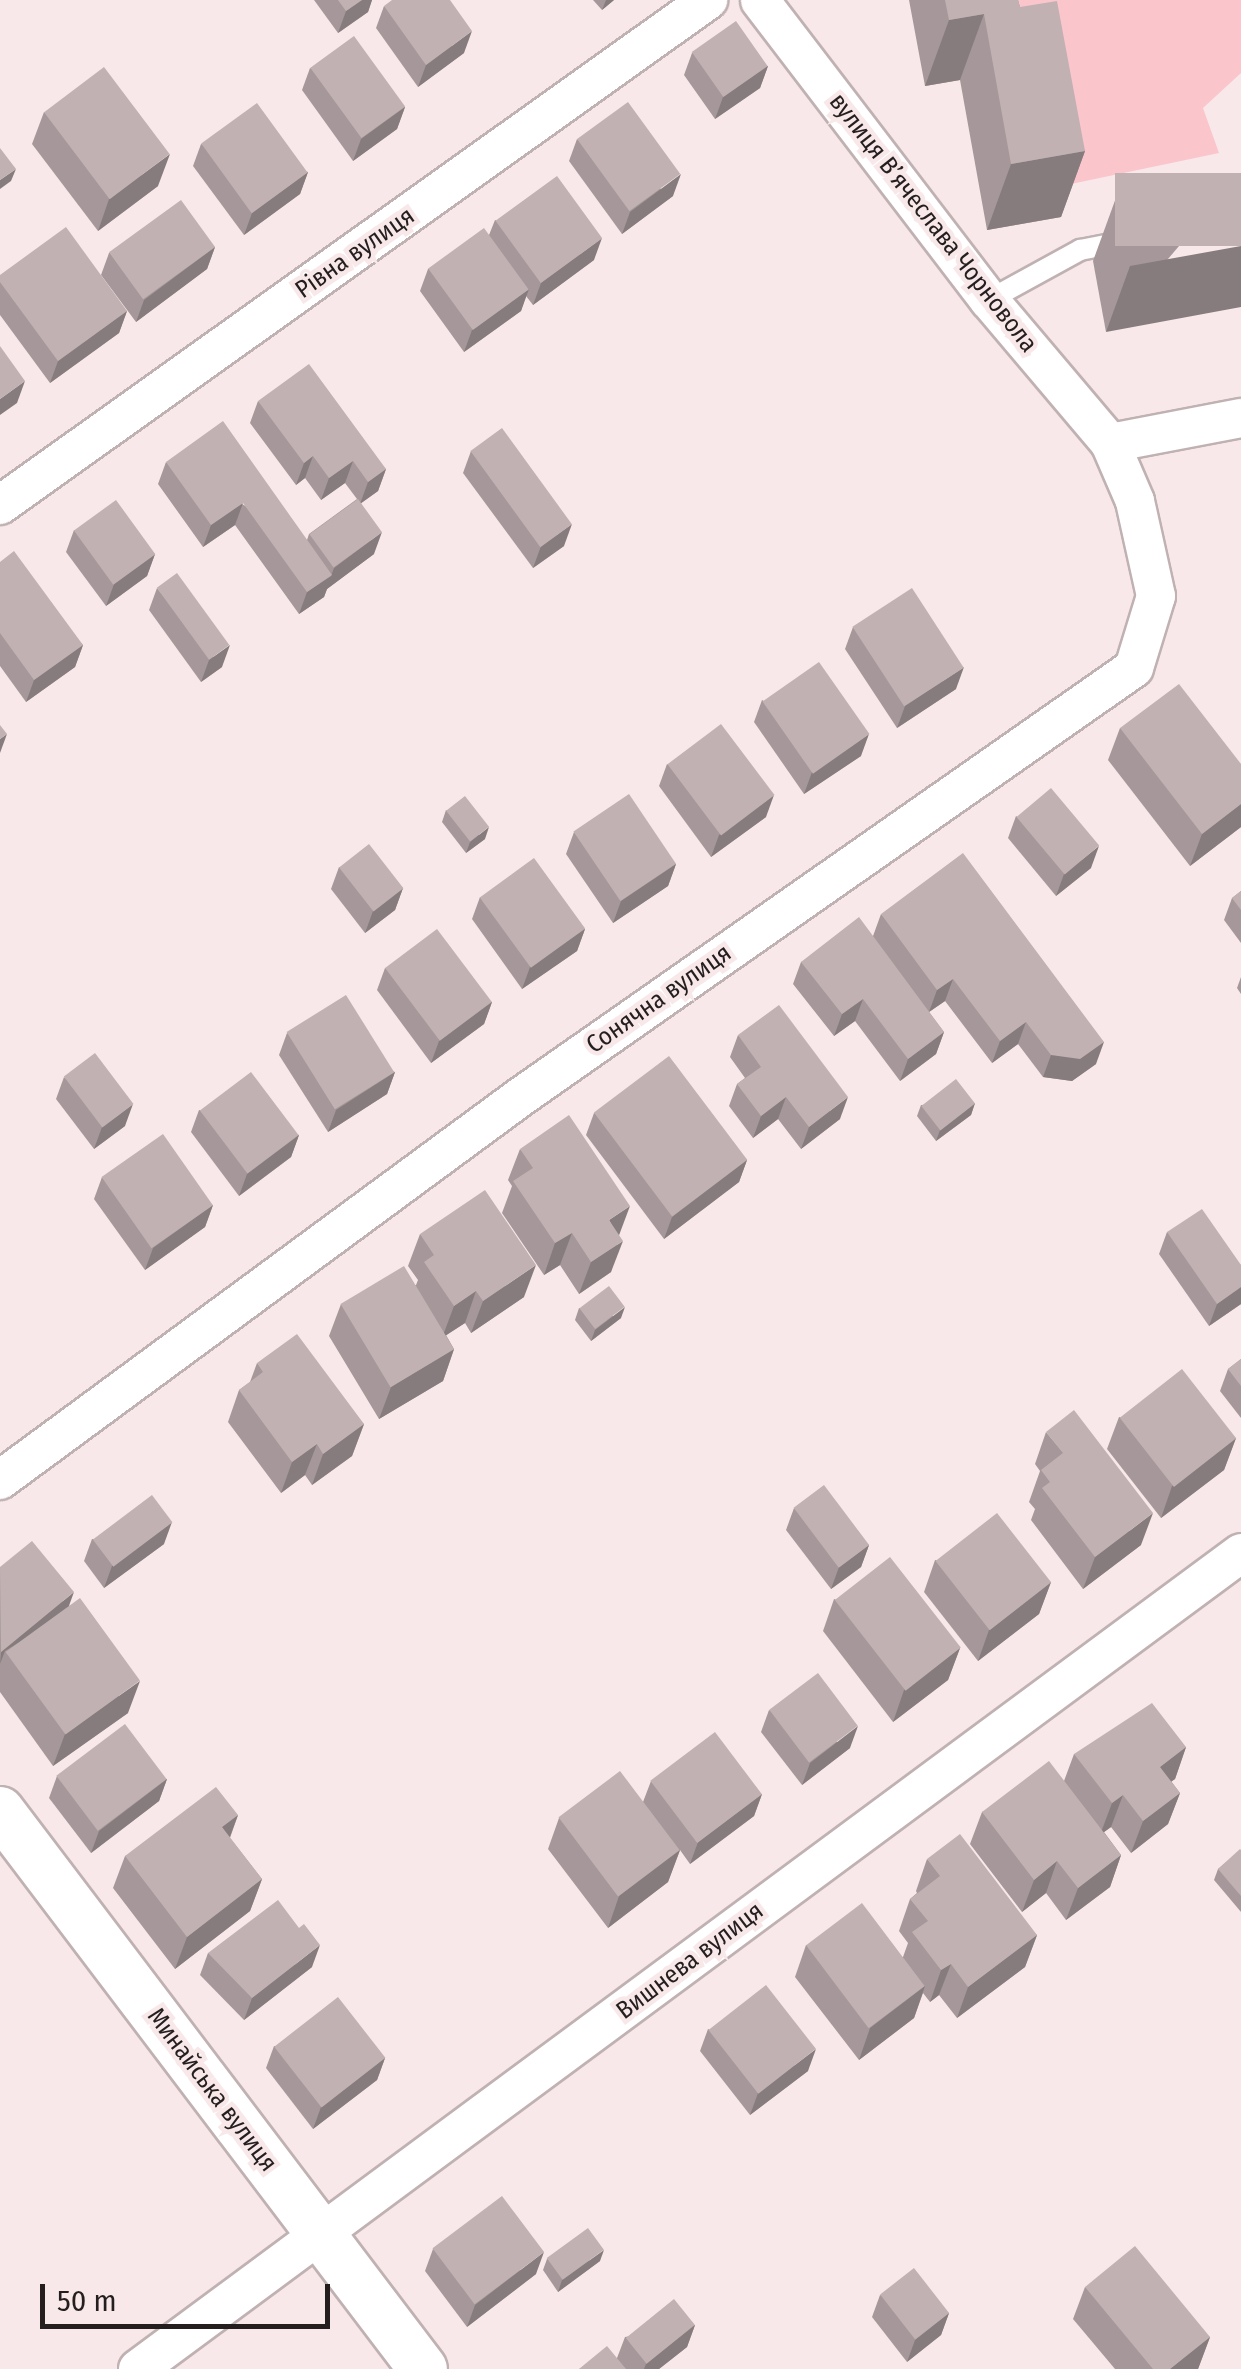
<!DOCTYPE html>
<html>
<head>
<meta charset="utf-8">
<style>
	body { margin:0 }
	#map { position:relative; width:1241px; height:2369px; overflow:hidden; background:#f8e8ea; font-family:"Fira Sans Condensed",sans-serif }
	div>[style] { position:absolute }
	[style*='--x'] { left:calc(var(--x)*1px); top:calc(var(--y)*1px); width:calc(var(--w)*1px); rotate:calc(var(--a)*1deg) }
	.green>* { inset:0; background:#fac6cb }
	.roads { filter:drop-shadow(2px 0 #c0b1b2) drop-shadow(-2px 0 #c0b1b2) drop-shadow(0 2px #c0b1b2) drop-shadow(0 -2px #c0b1b2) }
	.service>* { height:20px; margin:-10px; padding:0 10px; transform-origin:10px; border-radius:10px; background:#fff }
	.minor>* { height:38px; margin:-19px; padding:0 19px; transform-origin:19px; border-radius:19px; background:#fff }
	.tertiary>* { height:48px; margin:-24px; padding:0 24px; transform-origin:24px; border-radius:24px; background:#fff }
	.wall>* { inset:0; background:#a6989a }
	.shaded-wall>* { inset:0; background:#877c7d }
	.building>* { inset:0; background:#c1b1b3; transform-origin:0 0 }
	span { translate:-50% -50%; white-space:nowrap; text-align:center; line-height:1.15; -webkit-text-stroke:9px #f8e8ea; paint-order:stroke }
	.street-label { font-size:25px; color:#241e1f }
	.scale { position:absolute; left:40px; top:2284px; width:290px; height:45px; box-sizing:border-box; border:5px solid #241e1f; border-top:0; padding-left:12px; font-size:30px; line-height:35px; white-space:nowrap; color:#241e1f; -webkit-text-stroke:8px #f8e8ea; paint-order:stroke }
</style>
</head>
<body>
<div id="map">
	<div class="green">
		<i style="clip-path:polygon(1004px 0,1241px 0,1241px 73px,1203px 108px,1219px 153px,1071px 184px)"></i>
	</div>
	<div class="roads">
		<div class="service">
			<i style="--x:989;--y:300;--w:104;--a:-28.8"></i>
			<i style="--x:1080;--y:250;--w:47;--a:-11.1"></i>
		</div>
		<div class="minor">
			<i style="--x:1110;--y:443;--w:133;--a:-10.8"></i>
			<i style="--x:0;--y:505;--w:870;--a:-35.5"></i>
			<i style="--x:0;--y:1480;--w:644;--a:-36.35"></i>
			<i style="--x:519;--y:1098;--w:750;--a:-34.96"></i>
			<i style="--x:1134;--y:668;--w:75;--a:-73"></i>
			<i style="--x:1156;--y:596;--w:97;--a:-102.5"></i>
			<i style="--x:1135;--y:501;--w:63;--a:-113.3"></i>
			<i style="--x:1110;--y:443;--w:187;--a:-130.2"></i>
			<i style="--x:989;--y:300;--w:377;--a:-127.4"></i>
			<i style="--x:138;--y:2369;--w:1372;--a:-36.49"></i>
		</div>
		<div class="tertiary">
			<i style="--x:0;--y:1811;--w:700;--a:52.84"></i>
		</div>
	</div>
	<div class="wall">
		<i style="clip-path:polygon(314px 0,372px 0,368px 12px,338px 33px)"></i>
		<i style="clip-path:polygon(593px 0,614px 0,602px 10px)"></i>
		<i style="clip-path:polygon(909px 0,1018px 0,1020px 7px,1085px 151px,1061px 217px,987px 230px,960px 80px,925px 86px)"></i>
		<i style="clip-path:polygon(384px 6px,464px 53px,418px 87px,376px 28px)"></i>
		<i style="clip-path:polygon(692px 53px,768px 66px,760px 88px,715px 119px,684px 75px)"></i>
		<i style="clip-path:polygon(310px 68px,405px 107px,397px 129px,353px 161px,302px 90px)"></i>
		<i style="clip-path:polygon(44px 112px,158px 186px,98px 231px,32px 144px)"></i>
		<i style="clip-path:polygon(577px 139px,673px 196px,622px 234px,569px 161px)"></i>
		<i style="clip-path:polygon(201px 144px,308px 172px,300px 194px,244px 235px,193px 166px)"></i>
		<i style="clip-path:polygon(1241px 173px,1106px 332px,1093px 261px,1117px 195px)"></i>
		<i style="clip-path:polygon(495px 220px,594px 260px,533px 305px,526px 296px,521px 311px,464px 352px,420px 291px,428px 269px,489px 235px)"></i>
		<i style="clip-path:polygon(215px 247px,207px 269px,136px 322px,101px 275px,109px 253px)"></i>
		<i style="clip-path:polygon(0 275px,127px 311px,119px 333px,50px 383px,0 315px)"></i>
		<i style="clip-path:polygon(258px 401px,386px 469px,378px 491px,361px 503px,374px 554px,327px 589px,324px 597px,299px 614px,235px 525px,203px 547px,158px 484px,166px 462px,307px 540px,309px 534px,357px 499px,345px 483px,321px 500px,305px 478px,296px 485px,250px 423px)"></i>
		<i style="clip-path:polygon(471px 451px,564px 546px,533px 568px,463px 473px)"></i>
		<i style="clip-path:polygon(74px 530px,155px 554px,147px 576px,106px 606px,66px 552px)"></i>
		<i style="clip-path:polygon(0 562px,83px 645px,75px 667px,26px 702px,0 666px)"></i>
		<i style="clip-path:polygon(157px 588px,222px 667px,201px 682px,149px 610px)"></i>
		<i style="clip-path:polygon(853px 627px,956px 689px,897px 728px,845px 649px)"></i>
		<i style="clip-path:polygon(762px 700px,861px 756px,804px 794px,754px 722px)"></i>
		<i style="clip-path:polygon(1120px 728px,1241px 764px,1241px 827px,1190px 866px,1108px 760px)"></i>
		<i style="clip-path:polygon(667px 764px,766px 817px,711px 857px,659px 786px)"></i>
		<i style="clip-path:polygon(446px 810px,485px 839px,466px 853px,442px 822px)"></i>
		<i style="clip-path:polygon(1016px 816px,1091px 868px,1056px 896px,1008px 838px)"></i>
		<i style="clip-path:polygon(574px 832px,676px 864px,668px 886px,613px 923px,566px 854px)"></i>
		<i style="clip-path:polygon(339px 867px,403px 888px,395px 910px,365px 933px,331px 889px)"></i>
		<i style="clip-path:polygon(1241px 891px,1241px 943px,1224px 920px,1232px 898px)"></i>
		<i style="clip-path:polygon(480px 897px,585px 929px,577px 951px,522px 989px,472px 919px)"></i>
		<i style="clip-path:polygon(881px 914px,1096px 1064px,1072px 1081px,1043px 1077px,1018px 1044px,992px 1063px,945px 1001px,929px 1012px,944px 1032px,936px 1054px,900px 1081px,855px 1021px,834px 1036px,793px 984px,801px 962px,873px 936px)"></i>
		<i style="clip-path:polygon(385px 968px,492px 1002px,484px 1024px,431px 1063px,377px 990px)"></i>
		<i style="clip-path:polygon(1241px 977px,1241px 994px,1237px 988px)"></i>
		<i style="clip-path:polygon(287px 1033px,395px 1072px,387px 1094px,328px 1132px,279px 1055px)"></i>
		<i style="clip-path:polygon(738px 1035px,840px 1119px,801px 1149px,778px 1119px,753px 1138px,729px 1106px,737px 1084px,745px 1078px,730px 1057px)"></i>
		<i style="clip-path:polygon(64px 1077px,125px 1126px,94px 1149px,56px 1099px)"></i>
		<i style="clip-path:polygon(975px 1103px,971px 1115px,936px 1141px,917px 1116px,921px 1105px)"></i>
		<i style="clip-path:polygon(199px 1110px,299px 1135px,291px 1157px,239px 1196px,191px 1132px)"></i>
		<i style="clip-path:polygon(594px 1113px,747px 1160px,739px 1182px,664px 1239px,586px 1135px)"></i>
		<i style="clip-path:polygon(520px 1149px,619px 1236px,611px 1272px,579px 1294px,560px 1265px,544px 1275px,502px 1213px,512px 1186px,508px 1180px)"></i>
		<i style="clip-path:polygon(102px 1177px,213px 1205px,205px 1227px,145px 1270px,94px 1199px)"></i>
		<i style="clip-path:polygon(1167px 1232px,1241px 1265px,1241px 1304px,1209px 1326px,1159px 1254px)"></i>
		<i style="clip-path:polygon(420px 1234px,524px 1297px,471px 1333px,465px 1323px,446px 1335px,454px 1349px,443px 1381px,379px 1419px,329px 1336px,341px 1304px,416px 1285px,418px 1280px,408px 1266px)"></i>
		<i style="clip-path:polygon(579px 1308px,621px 1318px,591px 1341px,575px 1320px)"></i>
		<i style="clip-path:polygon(1241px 1359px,1241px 1418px,1220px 1391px,1228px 1369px)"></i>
		<i style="clip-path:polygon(257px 1363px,364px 1424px,352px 1456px,312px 1485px,305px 1475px,281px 1493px,228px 1422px,239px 1390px,250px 1382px)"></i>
		<i style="clip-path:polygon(1119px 1417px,1236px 1438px,1224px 1470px,1161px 1518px,1107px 1449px)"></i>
		<i style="clip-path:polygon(1046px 1432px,1141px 1545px,1083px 1589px,1031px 1520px,1035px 1509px,1029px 1502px,1040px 1471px,1035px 1464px)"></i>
		<i style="clip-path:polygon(794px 1508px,869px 1545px,861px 1567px,831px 1589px,786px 1530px)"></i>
		<i style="clip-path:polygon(92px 1539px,164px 1544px,104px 1588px,84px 1561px)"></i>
		<i style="clip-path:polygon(935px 1560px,1051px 1582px,1039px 1614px,978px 1661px,924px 1592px)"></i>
		<i style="clip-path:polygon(0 1567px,69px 1605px,128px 1713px,53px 1766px,0 1692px)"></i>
		<i style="clip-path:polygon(834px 1599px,960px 1648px,948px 1680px,893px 1722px,823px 1631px)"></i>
		<i style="clip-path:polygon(769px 1710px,850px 1748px,802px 1785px,761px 1732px)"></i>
		<i style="clip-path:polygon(1186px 1747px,1175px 1779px,1171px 1781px,1180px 1793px,1168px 1824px,1131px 1853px,1111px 1827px,1104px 1832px,1121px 1855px,1110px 1887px,1066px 1920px,1046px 1893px,1022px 1912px,970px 1844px,982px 1812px,1064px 1781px,1074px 1754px)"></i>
		<i style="clip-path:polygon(57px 1776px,167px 1779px,159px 1801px,91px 1853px,49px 1798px)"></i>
		<i style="clip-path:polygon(651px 1781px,762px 1794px,754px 1816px,690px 1864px,680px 1850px,668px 1882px,608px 1928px,548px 1849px,559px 1818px,643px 1802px)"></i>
		<i style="clip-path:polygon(238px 1815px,230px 1838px,262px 1879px,250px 1911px,175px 1969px,113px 1888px,125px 1856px)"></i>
		<i style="clip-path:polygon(1241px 1850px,1241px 1912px,1214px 1880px,1218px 1869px)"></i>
		<i style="clip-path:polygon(927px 1859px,1037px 1935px,1025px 1967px,957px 2018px,939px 1995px,930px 2002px,923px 1993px,914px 2018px,859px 2060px,795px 1977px,806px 1945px,903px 1957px,908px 1943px,899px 1931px,910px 1899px,917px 1893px,916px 1891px)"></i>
		<i style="clip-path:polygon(208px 1953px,312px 1967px,244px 2020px,200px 1975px)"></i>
		<i style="clip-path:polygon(708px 2029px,808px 2071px,750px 2115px,700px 2051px)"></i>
		<i style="clip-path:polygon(274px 2046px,385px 2058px,377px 2080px,313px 2129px,266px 2068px)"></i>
		<i style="clip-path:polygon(433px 2249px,536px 2274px,467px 2327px,425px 2271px)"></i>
		<i style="clip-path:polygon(547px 2259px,600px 2261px,558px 2292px,543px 2270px)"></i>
		<i style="clip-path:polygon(1085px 2287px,1210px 2337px,1198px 2369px,1115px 2369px,1073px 2319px)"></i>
		<i style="clip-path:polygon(880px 2295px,949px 2313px,941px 2335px,907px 2362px,872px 2317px)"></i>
		<i style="clip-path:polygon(695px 2325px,687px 2347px,659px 2369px,579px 2369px,617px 2358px,625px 2337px)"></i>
	</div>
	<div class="shaded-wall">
		<i style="clip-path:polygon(362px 0,372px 0,368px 12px,338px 33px,346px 11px)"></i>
		<i style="clip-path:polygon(606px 0,614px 0,602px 10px)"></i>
		<i style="clip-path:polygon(984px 14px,960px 80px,925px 86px,949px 20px)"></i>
		<i style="clip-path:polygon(472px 31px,464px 53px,418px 87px,426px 65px)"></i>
		<i style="clip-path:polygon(768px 66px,760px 88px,715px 119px,723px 97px)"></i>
		<i style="clip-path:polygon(405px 107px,397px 129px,353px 161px,361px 139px)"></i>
		<i style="clip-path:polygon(1085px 151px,1061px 217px,987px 230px,1011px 164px)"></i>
		<i style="clip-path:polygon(170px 154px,158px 186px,98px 231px,109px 199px)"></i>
		<i style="clip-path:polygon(16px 169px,11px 181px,0 189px,0 180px)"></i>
		<i style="clip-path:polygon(308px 172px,300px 194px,244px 235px,252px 213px)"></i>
		<i style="clip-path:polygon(681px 174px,673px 196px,622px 234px,630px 212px)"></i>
		<i style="clip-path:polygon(602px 238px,594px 260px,533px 305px,541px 283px)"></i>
		<i style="clip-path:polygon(1241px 246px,1241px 307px,1106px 332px,1130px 266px)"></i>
		<i style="clip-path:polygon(215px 247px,207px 269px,136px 322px,144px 300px)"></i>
		<i style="clip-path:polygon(529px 289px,521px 311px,464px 352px,472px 330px)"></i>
		<i style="clip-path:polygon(127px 311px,119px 333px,50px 383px,58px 361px)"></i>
		<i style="clip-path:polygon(25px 381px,17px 403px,0 415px,0 399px)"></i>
		<i style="clip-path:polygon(313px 456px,305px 478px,296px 485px,304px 463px)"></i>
		<i style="clip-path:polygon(353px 461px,345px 483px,321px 500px,329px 478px)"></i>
		<i style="clip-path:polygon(386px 469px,378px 491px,360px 504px,368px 482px)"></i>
		<i style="clip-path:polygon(243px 503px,235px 525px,203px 547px,211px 525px)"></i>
		<i style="clip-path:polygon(572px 524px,564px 546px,533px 568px,541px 546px)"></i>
		<i style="clip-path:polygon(382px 532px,374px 554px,327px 589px,324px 597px,299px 614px,307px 592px,331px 576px,334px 568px)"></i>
		<i style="clip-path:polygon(155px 554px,147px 576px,106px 606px,114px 584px)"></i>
		<i style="clip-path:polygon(83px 645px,75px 667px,26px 702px,34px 680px)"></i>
		<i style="clip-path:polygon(230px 645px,222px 667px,201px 682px,209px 660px)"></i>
		<i style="clip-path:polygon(964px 667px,956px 689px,897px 728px,905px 706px)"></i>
		<i style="clip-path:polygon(7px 734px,0 753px,0 739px)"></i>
		<i style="clip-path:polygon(869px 734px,861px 756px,804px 794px,812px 772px)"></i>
		<i style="clip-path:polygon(774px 795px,766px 817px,711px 857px,719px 835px)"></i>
		<i style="clip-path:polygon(1241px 804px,1241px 827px,1190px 866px,1202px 834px)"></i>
		<i style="clip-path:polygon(489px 827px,485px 839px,466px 853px,470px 842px)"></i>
		<i style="clip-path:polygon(1099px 846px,1091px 868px,1056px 896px,1064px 874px)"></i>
		<i style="clip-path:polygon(676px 864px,668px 886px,613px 923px,621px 901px)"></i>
		<i style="clip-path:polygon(403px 888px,395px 910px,365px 933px,373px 911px)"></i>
		<i style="clip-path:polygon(585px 929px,577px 951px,522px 989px,530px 967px)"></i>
		<i style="clip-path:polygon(953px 979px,945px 1001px,929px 1012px,937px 990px)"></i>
		<i style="clip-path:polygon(863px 999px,855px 1021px,834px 1036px,842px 1014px)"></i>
		<i style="clip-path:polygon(492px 1002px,484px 1024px,431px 1063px,439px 1041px)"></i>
		<i style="clip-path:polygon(1026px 1022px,1018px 1044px,992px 1063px,1000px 1041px)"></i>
		<i style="clip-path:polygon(944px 1032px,936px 1054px,900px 1081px,908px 1059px)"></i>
		<i style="clip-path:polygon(1104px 1042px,1096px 1064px,1072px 1081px,1043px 1077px,1051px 1055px)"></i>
		<i style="clip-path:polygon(395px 1072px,387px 1094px,328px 1132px,336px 1110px)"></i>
		<i style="clip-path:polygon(786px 1097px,778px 1119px,753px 1138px,761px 1116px)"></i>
		<i style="clip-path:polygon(848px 1097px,840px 1119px,801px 1149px,809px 1127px)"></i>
		<i style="clip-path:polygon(975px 1103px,971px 1115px,936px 1141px,940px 1130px)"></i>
		<i style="clip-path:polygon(133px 1104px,125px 1126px,94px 1149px,102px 1127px)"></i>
		<i style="clip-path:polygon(299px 1135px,291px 1157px,239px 1196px,247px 1174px)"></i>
		<i style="clip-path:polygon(747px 1160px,739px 1182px,664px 1239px,672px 1217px)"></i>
		<i style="clip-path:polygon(213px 1205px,205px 1227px,145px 1270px,153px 1248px)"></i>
		<i style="clip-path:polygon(630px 1206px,618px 1238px,609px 1220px)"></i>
		<i style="clip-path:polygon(572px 1233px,560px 1265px,544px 1275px,555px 1243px)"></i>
		<i style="clip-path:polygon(623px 1241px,611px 1272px,579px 1294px,591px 1262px)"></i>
		<i style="clip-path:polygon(536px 1265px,524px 1297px,471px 1333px,483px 1301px)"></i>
		<i style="clip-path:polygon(1241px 1287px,1241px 1304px,1209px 1326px,1217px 1304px)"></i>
		<i style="clip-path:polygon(476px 1291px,465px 1323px,442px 1338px,454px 1306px)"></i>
		<i style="clip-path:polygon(625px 1307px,621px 1318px,591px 1341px,595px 1330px)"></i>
		<i style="clip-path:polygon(454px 1349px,443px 1381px,379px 1419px,391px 1387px)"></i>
		<i style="clip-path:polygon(364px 1424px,352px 1456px,312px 1485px,323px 1454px)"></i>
		<i style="clip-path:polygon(1236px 1438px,1224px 1470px,1161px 1518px,1172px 1486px)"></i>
		<i style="clip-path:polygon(317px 1444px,305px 1475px,281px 1493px,292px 1462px)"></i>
		<i style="clip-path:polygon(1153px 1513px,1141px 1545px,1083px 1589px,1095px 1557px)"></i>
		<i style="clip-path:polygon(172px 1522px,164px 1544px,104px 1588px,112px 1566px)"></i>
		<i style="clip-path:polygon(869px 1545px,861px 1567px,831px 1589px,839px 1567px)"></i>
		<i style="clip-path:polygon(1051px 1582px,1039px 1614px,978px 1661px,989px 1630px)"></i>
		<i style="clip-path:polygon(74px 1592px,66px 1614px,5px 1651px,0 1664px,1px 1652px)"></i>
		<i style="clip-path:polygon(960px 1648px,948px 1680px,893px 1722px,904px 1690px)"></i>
		<i style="clip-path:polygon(140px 1681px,128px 1713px,53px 1766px,65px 1734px)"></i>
		<i style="clip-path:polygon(858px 1726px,850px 1748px,802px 1785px,810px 1763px)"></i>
		<i style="clip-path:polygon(1186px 1747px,1175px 1779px,1148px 1799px,1160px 1767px)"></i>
		<i style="clip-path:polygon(167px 1779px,159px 1801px,91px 1853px,99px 1831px)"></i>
		<i style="clip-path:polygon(1180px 1793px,1168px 1824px,1131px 1853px,1143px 1821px)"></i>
		<i style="clip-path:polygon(762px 1794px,754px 1816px,690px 1864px,698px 1842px)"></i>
		<i style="clip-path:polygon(1123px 1795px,1111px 1827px,1100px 1835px,1112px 1803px)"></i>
		<i style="clip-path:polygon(238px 1815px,226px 1847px,222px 1827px)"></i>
		<i style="clip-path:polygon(680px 1850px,668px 1882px,608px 1928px,619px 1896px)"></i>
		<i style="clip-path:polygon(1121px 1855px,1110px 1887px,1066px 1920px,1078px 1888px)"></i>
		<i style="clip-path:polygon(1057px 1861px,1046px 1893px,1022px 1912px,1034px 1880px)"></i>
		<i style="clip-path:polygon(262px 1879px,250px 1911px,175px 1969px,187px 1937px)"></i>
		<i style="clip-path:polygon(1037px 1935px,1025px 1967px,957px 2018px,968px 1987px)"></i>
		<i style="clip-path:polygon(320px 1945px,312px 1967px,244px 2020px,252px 1998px)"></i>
		<i style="clip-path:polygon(951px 1964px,939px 1995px,930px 2002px,941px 1970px)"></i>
		<i style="clip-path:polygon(925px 1986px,914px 2018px,859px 2060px,870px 2028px)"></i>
		<i style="clip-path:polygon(816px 2049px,808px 2071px,750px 2115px,758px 2093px)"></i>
		<i style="clip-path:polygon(385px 2058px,377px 2080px,313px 2129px,321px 2107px)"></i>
		<i style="clip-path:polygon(604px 2250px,600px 2261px,558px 2292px,562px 2280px)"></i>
		<i style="clip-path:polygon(544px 2252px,536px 2274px,467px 2327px,475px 2305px)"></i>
		<i style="clip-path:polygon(949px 2313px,941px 2335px,907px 2362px,915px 2340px)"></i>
		<i style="clip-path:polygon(695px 2325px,687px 2347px,659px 2369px,644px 2369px,646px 2364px)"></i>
		<i style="clip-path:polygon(1210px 2337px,1198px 2369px,1170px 2369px)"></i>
	</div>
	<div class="building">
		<i style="clip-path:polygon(338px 0,362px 0,346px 11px)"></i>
		<i style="clip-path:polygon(392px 0,450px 0,472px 31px,426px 65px,384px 6px)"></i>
		<i style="clip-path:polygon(945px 0,1018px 0,1020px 7px,1057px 1px,1085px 151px,1011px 164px,984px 14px,949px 20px)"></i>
		<i style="left:736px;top:21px;width:55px;height:54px;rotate:55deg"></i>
		<i style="left:354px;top:36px;width:87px;height:54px;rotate:54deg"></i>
		<i style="left:104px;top:67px;width:109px;height:75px;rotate:53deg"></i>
		<i style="left:628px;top:102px;width:89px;height:63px;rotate:54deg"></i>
		<i style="left:257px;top:103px;width:86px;height:69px;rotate:54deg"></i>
		<i style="clip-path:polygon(0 148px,16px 169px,0 180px)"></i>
		<i style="left:1241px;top:173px;width:73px;height:126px;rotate:90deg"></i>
		<i style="left:557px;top:176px;width:77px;height:76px;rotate:54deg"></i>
		<i style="left:181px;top:200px;width:58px;height:89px;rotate:54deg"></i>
		<i style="clip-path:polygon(66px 227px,127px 311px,58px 361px,0 282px,0 275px)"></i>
		<i style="left:484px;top:228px;width:76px;height:69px;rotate:54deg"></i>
		<i style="clip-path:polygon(0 346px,25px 381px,0 399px)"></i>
		<i style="clip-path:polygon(309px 364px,386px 469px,368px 482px,353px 461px,329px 478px,313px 456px,304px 463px,258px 401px)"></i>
		<i style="clip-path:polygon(223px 421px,332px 575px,307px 592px,243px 503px,211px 525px,166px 462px)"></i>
		<i style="left:502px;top:428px;width:119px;height:39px;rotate:54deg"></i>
		<i style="left:358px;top:499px;width:41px;height:60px;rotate:54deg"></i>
		<i style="left:116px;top:500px;width:67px;height:52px;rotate:54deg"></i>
		<i style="clip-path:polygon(14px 551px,83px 645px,34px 680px,0 633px,0 562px)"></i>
		<i style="left:177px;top:573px;width:89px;height:25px;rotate:54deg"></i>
		<i style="left:912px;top:588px;width:95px;height:71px;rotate:57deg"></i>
		<i style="left:819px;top:662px;width:88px;height:69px;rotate:55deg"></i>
		<i style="clip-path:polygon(1179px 684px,1241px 764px,1241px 804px,1202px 834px,1120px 728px)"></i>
		<i style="left:721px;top:724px;width:89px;height:67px;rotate:53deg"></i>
		<i style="clip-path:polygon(0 725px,7px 734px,0 739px)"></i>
		<i style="left:1051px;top:788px;width:75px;height:45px;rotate:50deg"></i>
		<i style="left:629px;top:794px;width:84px;height:67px;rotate:56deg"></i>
		<i style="left:465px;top:796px;width:39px;height:24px;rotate:52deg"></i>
		<i style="left:369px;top:844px;width:56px;height:38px;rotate:52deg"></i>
		<i style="clip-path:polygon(963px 853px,1104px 1042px,1080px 1059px,1051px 1055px,1026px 1022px,1000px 1041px,953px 979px,937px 990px,881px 914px)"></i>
		<i style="left:534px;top:858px;width:87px;height:67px;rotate:54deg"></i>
		<i style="clip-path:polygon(1241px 891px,1241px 910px,1232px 898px)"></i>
		<i style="clip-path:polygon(859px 917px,944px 1032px,908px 1059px,863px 999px,842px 1014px,801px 962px)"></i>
		<i style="left:437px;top:929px;width:91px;height:65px;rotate:53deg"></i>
		<i style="left:346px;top:995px;width:91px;height:70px;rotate:58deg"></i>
		<i style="clip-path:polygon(779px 1005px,848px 1097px,809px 1127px,786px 1097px,761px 1116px,737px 1084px,761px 1067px,738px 1035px)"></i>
		<i style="left:95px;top:1053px;width:64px;height:39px;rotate:53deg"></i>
		<i style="left:669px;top:1056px;width:130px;height:94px;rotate:53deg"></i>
		<i style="left:251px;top:1072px;width:79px;height:64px;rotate:53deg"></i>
		<i style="left:956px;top:1079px;width:31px;height:44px;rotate:52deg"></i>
		<i style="clip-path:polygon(569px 1115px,630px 1206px,609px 1220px,623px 1241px,591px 1262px,572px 1233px,555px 1243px,513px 1181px,533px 1168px,520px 1149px)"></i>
		<i style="left:163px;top:1134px;width:87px;height:75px;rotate:55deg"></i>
		<i style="clip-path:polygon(485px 1190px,536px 1265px,483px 1301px,476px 1291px,454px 1306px,424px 1262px,434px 1255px,420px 1234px)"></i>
		<i style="clip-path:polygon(1202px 1209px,1241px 1265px,1241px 1287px,1217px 1304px,1167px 1232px)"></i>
		<i style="left:404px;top:1266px;width:97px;height:74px;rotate:59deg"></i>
		<i style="left:609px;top:1286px;width:26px;height:37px;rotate:53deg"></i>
		<i style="clip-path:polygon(297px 1334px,364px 1424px,323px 1454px,317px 1444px,292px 1462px,239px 1390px,263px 1372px,257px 1363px)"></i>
		<i style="clip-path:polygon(1241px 1359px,1241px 1386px,1228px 1369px)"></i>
		<i style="left:1182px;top:1369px;width:88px;height:79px;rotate:52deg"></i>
		<i style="clip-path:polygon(1074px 1410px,1153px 1513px,1095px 1557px,1042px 1488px,1050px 1482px,1041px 1470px,1063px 1453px,1046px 1432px)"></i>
		<i style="left:824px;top:1485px;width:75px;height:38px;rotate:53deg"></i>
		<i style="left:152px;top:1495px;width:34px;height:74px;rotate:53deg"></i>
		<i style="left:997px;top:1513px;width:88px;height:78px;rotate:52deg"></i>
		<i style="clip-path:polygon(32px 1541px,74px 1592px,1px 1652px,0 1567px)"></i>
		<i style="left:890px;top:1557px;width:115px;height:70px;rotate:52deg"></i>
		<i style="left:80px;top:1598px;width:102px;height:92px;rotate:54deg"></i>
		<i style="left:818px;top:1673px;width:66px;height:61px;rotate:53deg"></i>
		<i style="clip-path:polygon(1152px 1703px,1186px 1747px,1160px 1767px,1180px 1793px,1143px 1821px,1123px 1795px,1112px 1803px,1074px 1754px)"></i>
		<i style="left:125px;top:1724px;width:69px;height:86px;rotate:53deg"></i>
		<i style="left:715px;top:1732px;width:78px;height:81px;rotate:53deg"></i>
		<i style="clip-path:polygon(1049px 1761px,1121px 1855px,1078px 1888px,1057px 1861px,1034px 1880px,982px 1812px)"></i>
		<i style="left:620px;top:1771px;width:99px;height:77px;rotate:53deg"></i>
		<i style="clip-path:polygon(216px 1787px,238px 1815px,222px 1827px,262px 1879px,187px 1937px,125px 1856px)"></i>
		<i style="clip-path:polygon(960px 1834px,1037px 1935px,968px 1987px,951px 1964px,941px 1970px,912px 1932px,928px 1921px,910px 1899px,940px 1876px,927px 1859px)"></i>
		<i style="clip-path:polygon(1240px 1849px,1241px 1850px,1241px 1896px,1218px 1869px)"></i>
		<i style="clip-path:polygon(278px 1900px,299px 1928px,304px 1924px,320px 1945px,252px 1998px,208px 1953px)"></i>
		<i style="left:862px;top:1903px;width:104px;height:70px;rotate:53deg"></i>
		<i style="left:766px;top:1985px;width:81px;height:73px;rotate:52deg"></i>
		<i style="left:338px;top:1997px;width:77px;height:81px;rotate:52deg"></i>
		<i style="left:502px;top:2196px;width:70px;height:87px;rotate:53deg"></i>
		<i style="left:588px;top:2228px;width:27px;height:51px;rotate:54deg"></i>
		<i style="clip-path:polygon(1135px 2246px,1210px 2337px,1170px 2369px,1153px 2369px,1085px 2287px)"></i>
		<i style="left:914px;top:2268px;width:57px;height:43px;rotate:52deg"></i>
		<i style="left:674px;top:2299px;width:33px;height:62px;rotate:51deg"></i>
		<i style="clip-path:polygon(607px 2346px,626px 2369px,579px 2369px)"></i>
	</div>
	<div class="street-label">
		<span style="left:933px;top:223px;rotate:52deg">вулиця Вʼячеслава Чорновола</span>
		<span style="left:355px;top:253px;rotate:-35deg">Рівна вулиця</span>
		<span style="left:659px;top:999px;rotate:-35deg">Сонячна вулиця</span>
		<span style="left:690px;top:1961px;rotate:-37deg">Вишнева вулиця</span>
		<span style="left:212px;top:2090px;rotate:53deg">Минайська вулиця</span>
	</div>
	<div class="scale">50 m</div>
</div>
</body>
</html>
